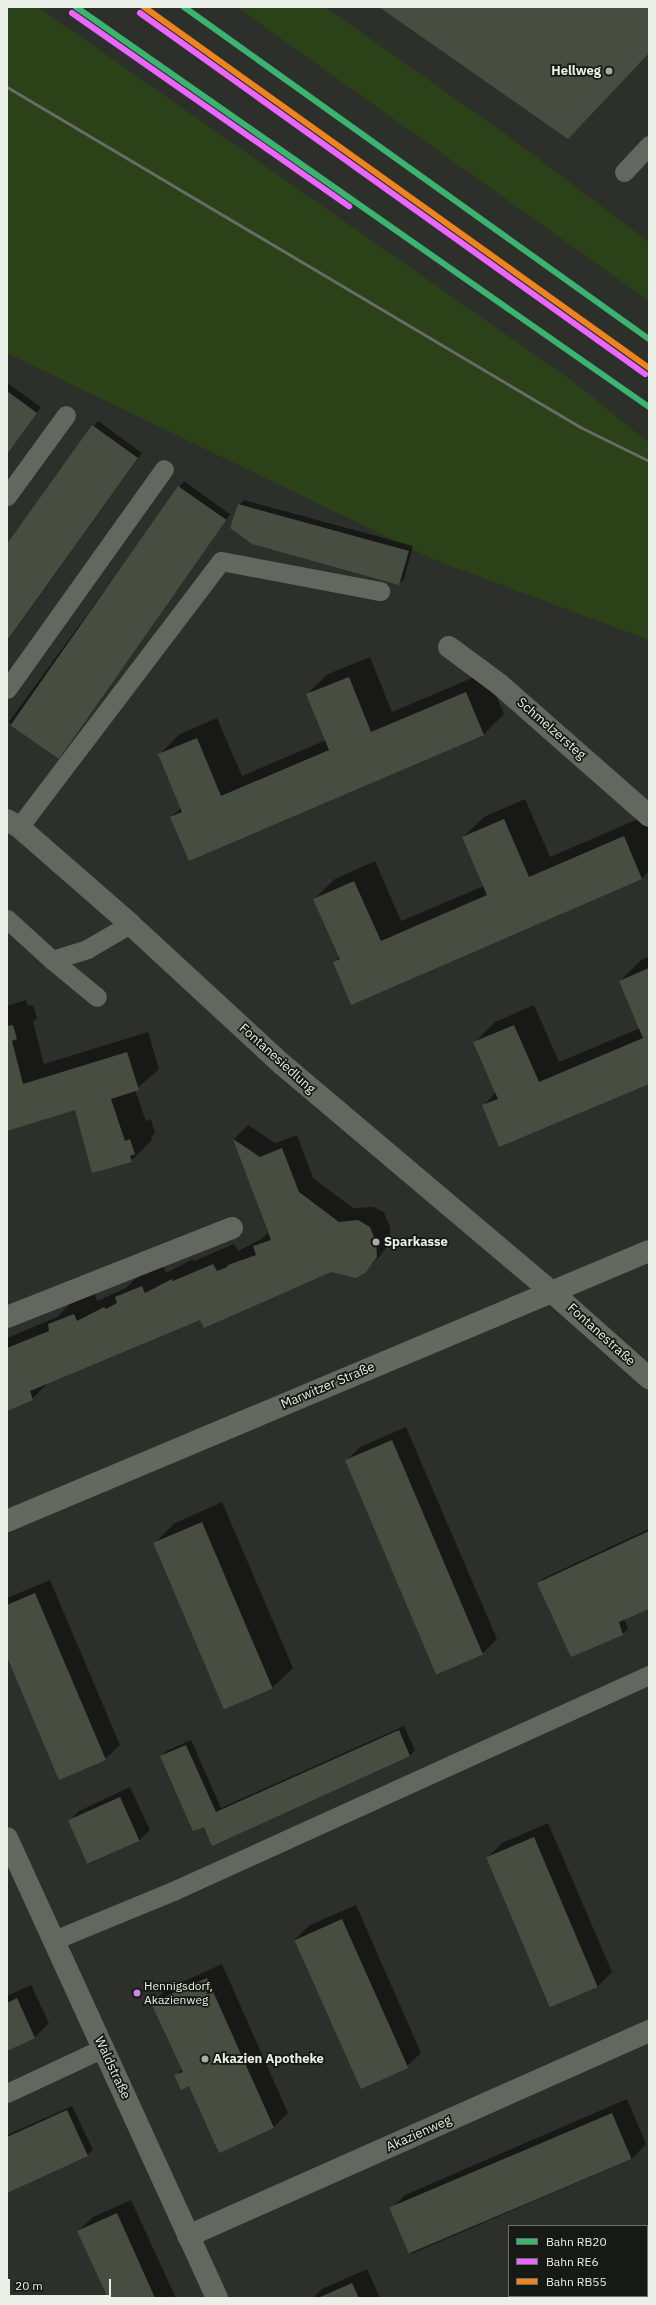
<!DOCTYPE html>
<html>
<head>
<meta charset="utf-8">
<style>
	body { margin:0 }
	#map { position:relative; width:656px; height:2305px; overflow:hidden; background:#2d302a; font-family:"IBM Plex Sans",sans-serif }
	div>[style] { position:absolute }
	[style*='--x'] { left:calc(var(--x)*1px); top:calc(var(--y)*1px); width:calc(var(--w)*1px); rotate:calc(var(--a)*1deg) }
	.green>* { inset:0; background:#2b4218 }
	.shadow>* { inset:0; background:#0007; transform-origin:0 0 }
	.building>* { inset:0; background:#474e41; transform-origin:0 0 }
	.lane>* { height:19px; margin:-9.5px; padding:0 9.5px; transform-origin:9.5px; border-radius:9.5px; background:#636760 }
	.street>* { height:22px; margin:-11px; padding:0 11px; transform-origin:11px; border-radius:11px; background:#636760 }
	.secondary>* { height:22px; margin:-11px; padding:0 11px; transform-origin:11px; border-radius:11px; background:#646960 }
	.rail>* { height:3px; margin:-1.5px; padding:0 1.5px; transform-origin:1.5px; border-radius:1.5px; background:#686c66 }
	.rail-1>* { height:6px; margin:-3px; padding:0 3px; transform-origin:3px; border-radius:3px; background:#3ab46f }
	.rail-2>* { height:6px; margin:-3px; padding:0 3px; transform-origin:3px; border-radius:3px; background:#ea66ff }
	.rail-3>* { height:6px; margin:-3px; padding:0 3px; transform-origin:3px; border-radius:3px; background:#ef831e }
	.dots>* { width:11px; height:11px; translate:-50% -50%; box-sizing:border-box; border:2px solid #171a14; border-radius:50% }
	span { translate:-50% -50%; white-space:nowrap; text-align:center; line-height:1.15; -webkit-text-stroke:3.5px #171a14; paint-order:stroke }
	.bus-label { font-size:12px; color:#eaefe7 }
	.left { translate:0 -50%; text-align:left }
	.poi-label { font-size:13px; color:#eaefe7; font-weight:700 }
	.right { translate:-100% -50%; text-align:right }
	.street-label { font-size:13px; color:#eaefe7 }
	.frame { position:absolute; inset:0; border:8px solid #eaefe7; pointer-events:none }
	.legend { position:absolute; left:508px; top:2225px; width:140px; height:72px; box-sizing:border-box; background:#171a14; border:1px solid #6b6f68; margin:0; padding:5px 7px; list-style:none; font-size:12px; color:#eaefe7 }
	.legend li { display:flex; align-items:center; gap:8px; height:20px }
	.legend b { width:20px; border:1px solid #6b6f68 }
	.scale { position:absolute; left:8px; top:2279px; width:103px; height:18px; box-sizing:border-box; border:2px solid #eaefe7; border-top:0; padding-left:5px; font-size:12px; line-height:14px; white-space:nowrap; color:#eaefe7; -webkit-text-stroke:3px #171a14; paint-order:stroke }
</style>
</head>
<body>
<div id="map">
	<div class="green">
		<i style="clip-path:polygon(7px 7px,38px 7px,575px 383px,649px 443px,649px 640px,435px 560px,7px 353px)"></i>
		<i style="clip-path:polygon(237px 7px,325px 7px,508px 136px,649px 242px,649px 301px)"></i>
	</div>
	<div class="shadow">
		<i style="clip-path:polygon(7px 383px,41px 407px,7px 456px)"></i>
		<i style="clip-path:polygon(98px 421px,142px 453px,7px 642px,7px 545px)"></i>
		<i style="left:184px;top:481px;width:57px;height:298px;rotate:36deg"></i>
		<i style="clip-path:polygon(244px 500px,413px 546px,404px 579px,399px 584px,239px 505px)"></i>
		<i style="clip-path:polygon(370px 657px,392px 712px,486px 672px,504px 714px,484px 734px,171px 817px,181px 808px,159px 755px,180px 734px,217px 718px,242px 776px,326px 740px,307px 694px,328px 674px)"></i>
		<i style="clip-path:polygon(525px 799px,550px 857px,645px 816px,649px 827px,649px 871px,642px 878px,334px 962px,340px 956px,314px 899px,335px 879px,375px 861px,401px 921px,484px 886px,463px 837px,484px 817px)"></i>
		<i style="clip-path:polygon(649px 957px,649px 1083px,483px 1106px,496px 1092px,474px 1043px,495px 1022px,534px 1005px,559px 1062px,640px 1028px,620px 981px,641px 960px)"></i>
		<i style="clip-path:polygon(26px 1000px,28px 1006px,33px 1005px,37px 1018px,33px 1022px,44px 1064px,148px 1032px,159px 1069px,135px 1090px,146px 1121px,151px 1119px,155px 1133px,151px 1137px,152px 1140px,131px 1161px,93px 1172px,76px 1109px,7px 1130px,7px 1006px)"></i>
		<i style="clip-path:polygon(248px 1125px,275px 1143px,297px 1135px,313px 1178px,353px 1208px,373px 1207px,384px 1212px,390px 1227px,390px 1242px,380px 1256px,365px 1271px,331px 1271px,204px 1327px,201px 1319px,50px 1381px,32px 1399px,7px 1410px,7px 1338px,57px 1317px,70px 1304px,95px 1294px,97px 1301px,126px 1288px,137px 1277px,163px 1266px,166px 1273px,193px 1259px,194px 1261px,234px 1244px,238px 1251px,261px 1239px,268px 1233px,234px 1139px)"></i>
		<i style="clip-path:polygon(406px 1427px,497px 1639px,483px 1653px,436px 1673px,346px 1461px,360px 1447px)"></i>
		<i style="clip-path:polygon(222px 1502px,293px 1668px,272px 1688px,155px 1543px,175px 1523px)"></i>
		<i style="clip-path:polygon(649px 1529px,649px 1607px,624px 1619px,628px 1629px,622px 1634px,539px 1583px,544px 1578px)"></i>
		<i style="clip-path:polygon(50px 1580px,120px 1745px,105px 1759px,7px 1655px,7px 1598px)"></i>
		<i style="clip-path:polygon(404px 1726px,415px 1750px,410px 1756px,204px 1826px,161px 1757px,166px 1751px,191px 1740px,221px 1808px)"></i>
		<i style="clip-path:polygon(130px 1787px,150px 1830px,140px 1840px,89px 1864px,69px 1821px,79px 1811px)"></i>
		<i style="clip-path:polygon(548px 1823px,612px 1972px,597px 1987px,488px 1857px,502px 1843px)"></i>
		<i style="clip-path:polygon(356px 1905px,421px 2053px,406px 2067px,295px 1939px,310px 1925px)"></i>
		<i style="clip-path:polygon(222px 1964px,288px 2113px,274px 2127px,219px 2152px,190px 2085px,176px 2076px,182px 2069px,152px 2003px,167px 1989px)"></i>
		<i style="clip-path:polygon(31px 1985px,49px 2023px,35px 2037px,7px 2050px,7px 1996px)"></i>
		<i style="clip-path:polygon(627px 2099px,646px 2144px,632px 2159px,411px 2254px,391px 2209px,405px 2195px)"></i>
		<i style="clip-path:polygon(72px 2106px,93px 2150px,87px 2155px,7px 2191px,7px 2135px)"></i>
		<i style="clip-path:polygon(131px 2200px,176px 2298px,109px 2298px,78px 2231px,93px 2217px)"></i>
		<i style="clip-path:polygon(367px 2269px,380px 2298px,313px 2298px,322px 2289px)"></i>
	</div>
	<div class="building">
		<i style="clip-path:polygon(379px 7px,649px 7px,649px 53px,568px 139px)"></i>
		<i style="clip-path:polygon(7px 391px,37px 413px,7px 455px)"></i>
		<i style="clip-path:polygon(92px 425px,138px 458px,7px 641px,7px 544px)"></i>
		<i style="left:178px;top:486px;width:59px;height:292px;rotate:35deg"></i>
		<i style="clip-path:polygon(238px 504px,409px 551px,399px 585px,252px 544px,230px 528px)"></i>
		<i style="clip-path:polygon(349px 677px,371px 732px,466px 692px,484px 735px,189px 861px,170px 817px,182px 812px,158px 754px,197px 738px,221px 796px,329px 750px,306px 694px)"></i>
		<i style="clip-path:polygon(504px 819px,529px 877px,624px 836px,642px 879px,351px 1005px,333px 962px,340px 959px,313px 899px,354px 881px,381px 941px,487px 895px,462px 837px)"></i>
		<i style="clip-path:polygon(649px 968px,649px 1084px,499px 1147px,482px 1105px,498px 1099px,473px 1042px,514px 1025px,539px 1082px,643px 1038px,619px 981px)"></i>
		<i style="clip-path:polygon(13px 1025px,17px 1039px,12px 1041px,23px 1084px,127px 1052px,139px 1090px,111px 1099px,125px 1141px,130px 1139px,135px 1154px,130px 1156px,132px 1162px,92px 1173px,75px 1110px,7px 1131px,7px 1026px)"></i>
		<i style="clip-path:polygon(233px 1139px,260px 1157px,282px 1148px,299px 1192px,339px 1222px,358px 1220px,370px 1227px,376px 1242px,377px 1257px,366px 1272px,356px 1278px,331px 1272px,204px 1328px,200px 1320px,30px 1391px,33px 1400px,7px 1411px,7px 1348px,49px 1331px,48px 1324px,74px 1314px,77px 1321px,104px 1307px,106px 1309px,117px 1303px,115px 1297px,142px 1286px,145px 1293px,172px 1279px,173px 1281px,213px 1264px,217px 1271px,227px 1267px,228px 1265px,256px 1255px,253px 1246px,271px 1240px)"></i>
		<i style="left:392px;top:1440px;width:233px;height:51px;rotate:67deg"></i>
		<i style="left:202px;top:1522px;width:181px;height:53px;rotate:67deg"></i>
		<i style="clip-path:polygon(649px 1531px,649px 1609px,619px 1622px,623px 1635px,571px 1657px,537px 1583px)"></i>
		<i style="clip-path:polygon(35px 1593px,106px 1760px,59px 1780px,7px 1657px,7px 1605px)"></i>
		<i style="clip-path:polygon(399px 1730px,410px 1756px,212px 1846px,204px 1827px,193px 1831px,160px 1756px,186px 1745px,216px 1812px)"></i>
		<i style="left:120px;top:1797px;width:48px;height:57px;rotate:66deg"></i>
		<i style="left:534px;top:1837px;width:163px;height:52px;rotate:67deg"></i>
		<i style="left:342px;top:1919px;width:163px;height:52px;rotate:66deg"></i>
		<i style="clip-path:polygon(207px 1978px,274px 2128px,219px 2153px,189px 2086px,181px 2090px,174px 2075px,183px 2072px,151px 2003px)"></i>
		<i style="clip-path:polygon(17px 1998px,35px 2038px,7px 2051px,7px 2003px)"></i>
		<i style="clip-path:polygon(67px 2110px,88px 2156px,7px 2193px,7px 2137px)"></i>
		<i style="left:612px;top:2113px;width:50px;height:242px;rotate:67deg"></i>
		<i style="clip-path:polygon(117px 2213px,155px 2298px,108px 2298px,77px 2231px)"></i>
		<i style="clip-path:polygon(352px 2283px,359px 2298px,318px 2298px)"></i>
	</div>
	<div class="lane">
		<i style="--x:624;--y:172;--w:37;--a:-47"></i>
		<i style="--x:7;--y:496;--w:100;--a:-53.9"></i>
		<i style="--x:7;--y:689;--w:270;--a:-54.5"></i>
		<i style="--x:19;--y:827;--w:334;--a:-52.8"></i>
		<i style="--x:221;--y:561;--w:162;--a:10.7"></i>
		<i style="--x:7;--y:919;--w:61;--a:42.3"></i>
		<i style="--x:52;--y:960;--w:37;--a:-17"></i>
		<i style="--x:87;--y:949;--w:50;--a:-30.2"></i>
		<i style="--x:52;--y:960;--w:58;--a:39.4"></i>
		<i style="--x:54;--y:1940;--w:129;--a:-22.4"></i>
		<i style="--x:173;--y:1891;--w:523;--a:-24.41"></i>
		<i style="--x:7;--y:2093;--w:106;--a:-25.1"></i>
	</div>
	<div class="street">
		<i style="--x:449;--y:647;--w:62;--a:36.5"></i>
		<i style="--x:499;--y:684;--w:200;--a:41.3"></i>
		<i style="--x:7;--y:820;--w:14;--a:30"></i>
		<i style="--x:19;--y:827;--w:147;--a:41.1"></i>
		<i style="--x:130;--y:924;--w:208;--a:42.7"></i>
		<i style="--x:283;--y:1065;--w:352;--a:40.2"></i>
		<i style="--x:7;--y:1317;--w:242;--a:-21.6"></i>
		<i style="--x:7;--y:1838;--w:506;--a:65.46"></i>
		<i style="--x:188;--y:2236;--w:505;--a:-23.97"></i>
	</div>
	<div class="secondary">
		<i style="--x:552;--y:1292;--w:130;--a:41.6"></i>
		<i style="--x:7;--y:1521;--w:696;--a:-22.81"></i>
	</div>
	<div class="rail">
		<i style="--x:7;--y:87;--w:666;--a:30.68"></i>
		<i style="--x:580;--y:427;--w:77;--a:26.2"></i>
	</div>
	<div class="rail-1">
		<i style="--x:76;--y:7;--w:699;--a:34.92"></i>
		<i style="--x:184;--y:7;--w:571;--a:35.53"></i>
	</div>
	<div class="rail-2">
		<i style="--x:72;--y:13;--w:338;--a:34.9"></i>
		<i style="--x:140;--y:13;--w:621;--a:35.56"></i>
	</div>
	<div class="rail-3">
		<i style="--x:144;--y:7;--w:621;--a:35.56"></i>
	</div>
	<div class="dots">
		<i style="left:609px;top:71px;background:#a8aca5"></i>
		<i style="left:376px;top:1242px;background:#a8aca5"></i>
		<i style="left:137px;top:1993px;background:#c787e3"></i>
		<i style="left:205px;top:2059px;background:#a8aca5"></i>
	</div>
	<div class="bus-label">
		<span class="left" style="left:144px;top:1993px">Hennigsdorf,<br>Akazienweg</span>
	</div>
	<div class="poi-label">
		<span class="right" style="left:601px;top:71px">Hellweg</span>
		<span class="left" style="left:384px;top:1242px">Sparkasse</span>
		<span class="left" style="left:213px;top:2059px">Akazien Apotheke</span>
	</div>
	<div class="street-label">
		<span style="left:551px;top:729px;rotate:41deg">Schmelzersteg</span>
		<span style="left:277px;top:1059px;rotate:42deg">Fontanesiedlung</span>
		<span style="left:601px;top:1335px;rotate:42deg">Fontanestraße</span>
		<span style="left:328px;top:1386px;rotate:-23deg">Marwitzer Straße</span>
		<span style="left:112px;top:2068px;rotate:65deg">Waldstraße</span>
		<span style="left:419px;top:2134px;rotate:-24deg">Akazienweg</span>
	</div>
	<div class="frame"></div>
	<ul class="legend">
	<li><b style="height:5px;background:#3ab46f"></b>Bahn RB20</li>
	<li><b style="height:5px;background:#ea66ff"></b>Bahn RE6</li>
	<li><b style="height:5px;background:#ef831e"></b>Bahn RB55</li>
	</ul>
	<div class="scale">20 m</div>
</div>
</body>
</html>
